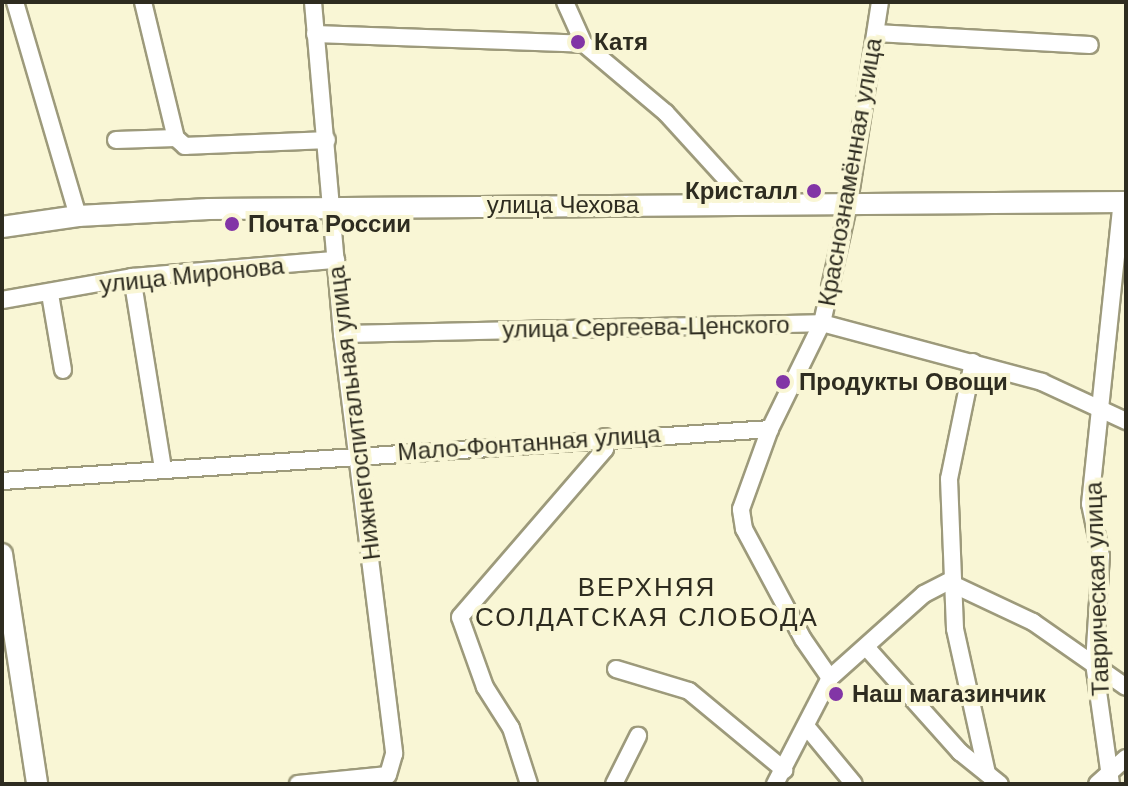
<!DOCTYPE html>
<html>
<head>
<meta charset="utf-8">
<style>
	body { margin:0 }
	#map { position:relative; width:1128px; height:786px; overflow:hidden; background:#f9f6d5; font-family:Helvetica,sans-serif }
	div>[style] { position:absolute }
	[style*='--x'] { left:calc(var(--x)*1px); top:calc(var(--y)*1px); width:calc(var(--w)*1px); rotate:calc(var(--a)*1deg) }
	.roads { filter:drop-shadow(2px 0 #9d9a7b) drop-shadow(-2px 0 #9d9a7b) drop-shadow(0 2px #9d9a7b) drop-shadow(0 -2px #9d9a7b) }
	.minor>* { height:16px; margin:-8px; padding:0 8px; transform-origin:8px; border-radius:8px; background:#fff }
	.major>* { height:20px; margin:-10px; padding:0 10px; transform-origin:10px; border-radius:10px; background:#fff }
	.dots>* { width:22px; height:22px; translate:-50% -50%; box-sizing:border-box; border:4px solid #f9f6d5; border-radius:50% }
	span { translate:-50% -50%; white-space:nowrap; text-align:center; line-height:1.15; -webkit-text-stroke:8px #f9f6d5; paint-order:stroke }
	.poi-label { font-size:24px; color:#2e2c20; font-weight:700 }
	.left { translate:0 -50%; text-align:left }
	.right { translate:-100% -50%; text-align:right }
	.street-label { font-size:24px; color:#2e2c20 }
	.neighbourhood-label { font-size:26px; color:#2e2c20; letter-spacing:2px }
	.frame { position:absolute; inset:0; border:4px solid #2e2c20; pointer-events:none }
</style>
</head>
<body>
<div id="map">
	<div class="roads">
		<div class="minor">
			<i style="--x:15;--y:2;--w:223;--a:73.6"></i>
			<i style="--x:143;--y:2;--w:140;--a:76.4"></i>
			<i style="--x:313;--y:2;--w:333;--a:85"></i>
			<i style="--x:342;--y:334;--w:423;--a:82.9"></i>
			<i style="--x:394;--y:754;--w:22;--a:106"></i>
			<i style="--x:565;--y:2;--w:46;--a:65.7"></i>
			<i style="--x:584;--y:44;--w:107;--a:40.1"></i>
			<i style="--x:666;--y:113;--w:122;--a:47.7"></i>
			<i style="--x:876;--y:33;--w:214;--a:3.2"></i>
			<i style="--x:315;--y:34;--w:269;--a:2.1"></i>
			<i style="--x:116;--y:140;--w:60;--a:-1.9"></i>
			<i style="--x:176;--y:138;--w:12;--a:42"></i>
			<i style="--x:185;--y:146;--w:142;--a:-2.4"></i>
			<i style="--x:132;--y:277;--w:193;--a:80.8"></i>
			<i style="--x:50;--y:294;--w:77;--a:80.3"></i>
			<i style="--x:2;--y:300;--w:132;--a:-10"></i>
			<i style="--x:132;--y:277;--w:205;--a:-4.8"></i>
			<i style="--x:342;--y:334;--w:480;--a:-1.3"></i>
			<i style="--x:822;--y:323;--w:228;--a:15"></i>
			<i style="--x:1042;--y:382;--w:93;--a:24.9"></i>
			<i style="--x:973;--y:362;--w:119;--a:101.6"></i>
			<i style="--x:949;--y:479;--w:150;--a:87.7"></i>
			<i style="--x:955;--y:629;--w:148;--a:77.5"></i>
			<i style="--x:2;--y:481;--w:770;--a:-3.87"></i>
			<i style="--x:867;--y:648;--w:140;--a:48.2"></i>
			<i style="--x:960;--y:752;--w:51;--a:38.7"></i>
			<i style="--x:616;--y:669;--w:76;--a:16.8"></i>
			<i style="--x:689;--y:691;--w:124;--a:39.7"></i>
			<i style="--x:830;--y:678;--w:47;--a:-124.7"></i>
			<i style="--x:803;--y:639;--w:125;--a:-118.2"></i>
			<i style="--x:744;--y:529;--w:20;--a:-99"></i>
			<i style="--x:741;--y:509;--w:85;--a:-70.1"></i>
			<i style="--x:770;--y:429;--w:118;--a:-63.9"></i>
			<i style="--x:822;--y:323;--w:124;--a:-77.4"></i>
			<i style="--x:849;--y:202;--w:202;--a:-81.2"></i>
			<i style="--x:830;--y:678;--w:126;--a:-41.8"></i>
			<i style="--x:924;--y:594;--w:27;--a:-27"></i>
			<i style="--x:948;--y:582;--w:94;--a:25.2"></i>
			<i style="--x:1033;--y:622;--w:113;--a:35"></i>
			<i style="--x:806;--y:726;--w:75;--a:50.4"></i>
			<i style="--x:298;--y:784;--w:90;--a:-5.7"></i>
			<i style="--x:529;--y:784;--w:59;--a:-107.8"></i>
			<i style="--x:511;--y:728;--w:49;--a:-122.4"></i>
			<i style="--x:485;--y:687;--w:74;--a:-109.7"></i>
			<i style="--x:460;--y:617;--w:222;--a:-49.2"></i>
			<i style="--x:605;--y:449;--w:12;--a:-90"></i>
			<i style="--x:614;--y:784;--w:54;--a:-63.4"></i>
			<i style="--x:775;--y:784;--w:119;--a:-62.6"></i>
			<i style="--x:1097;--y:784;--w:39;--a:-42"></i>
			<i style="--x:1111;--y:784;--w:122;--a:-98"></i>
			<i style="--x:1094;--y:663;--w:107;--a:-86.3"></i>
			<i style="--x:1101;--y:556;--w:53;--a:-101.9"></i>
			<i style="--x:1090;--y:504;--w:304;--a:-84"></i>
		</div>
		<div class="major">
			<i style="--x:2;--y:227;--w:77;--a:-8.2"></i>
			<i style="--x:78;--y:216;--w:131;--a:-3.1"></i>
			<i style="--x:209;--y:209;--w:917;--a:-0.44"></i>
			<i style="--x:2;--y:554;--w:233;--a:81.3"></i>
		</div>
	</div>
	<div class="dots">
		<i style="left:578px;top:42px;background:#8235a6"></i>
		<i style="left:814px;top:191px;background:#8235a6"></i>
		<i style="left:232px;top:224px;background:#8235a6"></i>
		<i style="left:783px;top:382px;background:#8235a6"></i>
		<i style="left:836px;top:694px;background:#8235a6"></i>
	</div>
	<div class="poi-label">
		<span class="left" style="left:594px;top:42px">Катя</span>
		<span class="right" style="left:798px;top:191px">Кристалл</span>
		<span class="left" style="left:248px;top:224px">Почта России</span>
		<span class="left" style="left:799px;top:382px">Продукты Овощи</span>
		<span class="left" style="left:852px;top:694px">Наш магазинчик</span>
	</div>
	<div class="street-label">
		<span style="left:850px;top:172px;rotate:-80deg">Краснознамённая улица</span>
		<span style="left:563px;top:205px">улица Чехова</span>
		<span style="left:192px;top:275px;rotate:-6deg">улица Миронова</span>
		<span style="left:646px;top:327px;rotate:-1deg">улица Сергеева-Ценского</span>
		<span style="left:354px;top:413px;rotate:-97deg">Нижнегоспитальная улица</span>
		<span style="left:529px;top:443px;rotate:-4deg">Мало-Фонтанная улица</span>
		<span style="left:1097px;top:589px;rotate:-92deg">Таврическая улица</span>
	</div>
	<div class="neighbourhood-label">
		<span style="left:647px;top:603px">ВЕРХНЯЯ<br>СОЛДАТСКАЯ СЛОБОДА</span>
	</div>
	<div class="frame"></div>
</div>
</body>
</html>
